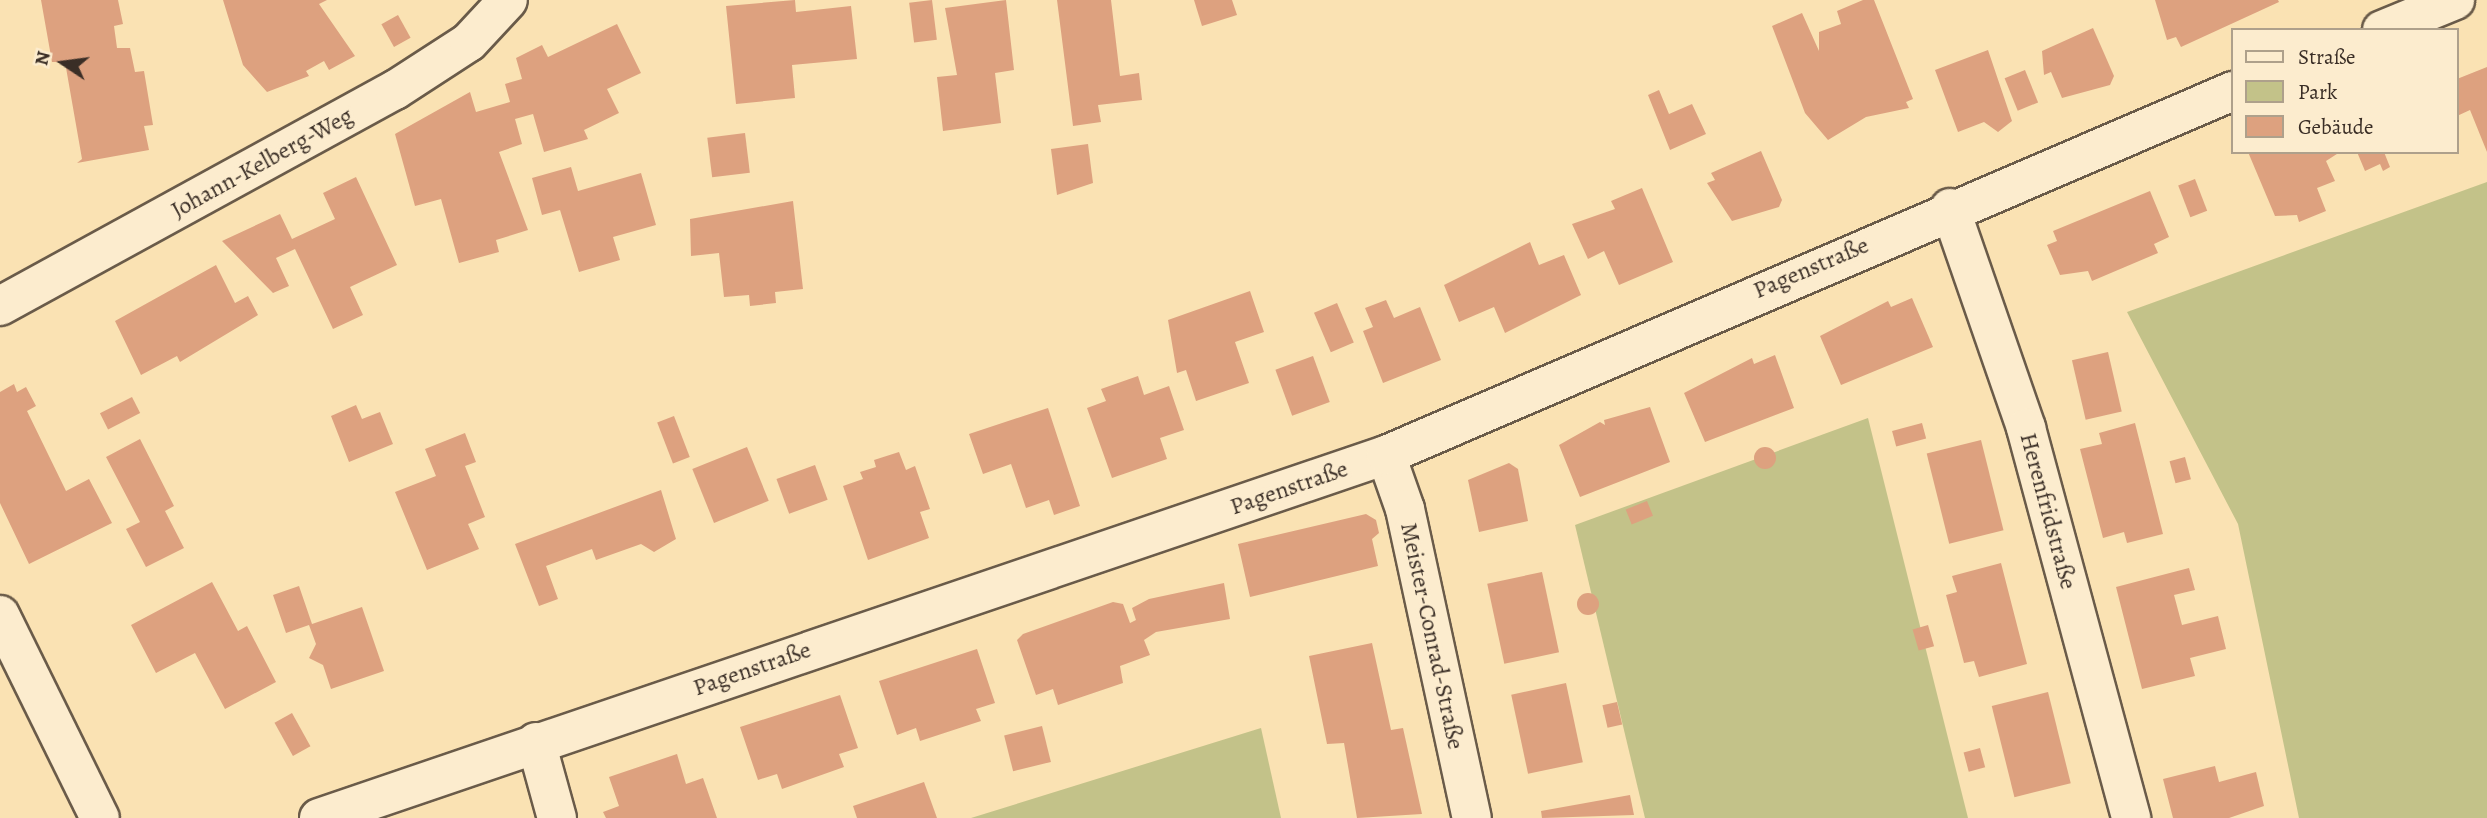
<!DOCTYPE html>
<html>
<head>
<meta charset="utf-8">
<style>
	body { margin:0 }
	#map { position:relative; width:2487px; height:818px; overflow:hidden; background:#fae2b3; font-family:Alegreya,serif }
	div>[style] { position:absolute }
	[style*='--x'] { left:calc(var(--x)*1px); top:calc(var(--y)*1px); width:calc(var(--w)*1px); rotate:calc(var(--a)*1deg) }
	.green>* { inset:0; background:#c3c289 }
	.building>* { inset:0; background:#dda17f; transform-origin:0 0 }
	.round { border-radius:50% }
	.roads { filter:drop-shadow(2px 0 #6a5b49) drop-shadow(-2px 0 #6a5b49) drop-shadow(0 2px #6a5b49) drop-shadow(0 -2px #6a5b49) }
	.minor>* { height:38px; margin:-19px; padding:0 19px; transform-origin:19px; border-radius:19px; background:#fcecce }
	span { translate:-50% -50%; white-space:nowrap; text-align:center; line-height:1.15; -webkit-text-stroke:7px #fcecce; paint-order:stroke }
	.street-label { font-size:24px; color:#3a2e26 }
	.legend { position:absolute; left:2231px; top:28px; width:228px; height:126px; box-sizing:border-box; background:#fcecce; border:2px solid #aea08b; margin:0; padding:9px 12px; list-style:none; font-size:21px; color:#3a2e26 }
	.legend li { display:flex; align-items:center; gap:14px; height:35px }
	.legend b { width:35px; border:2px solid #aea08b }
	.north { position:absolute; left:28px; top:28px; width:70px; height:70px; -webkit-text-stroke:5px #fcecce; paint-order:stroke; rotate:283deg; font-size:19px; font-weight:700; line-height:28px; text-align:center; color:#3a2e26 }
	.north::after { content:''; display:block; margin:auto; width:24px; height:32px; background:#3a2e26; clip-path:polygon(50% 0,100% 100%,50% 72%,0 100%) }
</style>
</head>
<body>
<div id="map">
	<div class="green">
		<i style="clip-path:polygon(2487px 182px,2487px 818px,2299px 818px,2238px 524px,2127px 312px)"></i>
		<i style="clip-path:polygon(1868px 418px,1968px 818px,1645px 818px,1575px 525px)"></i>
		<i style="clip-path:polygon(1261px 728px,1281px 818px,971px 818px)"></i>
	</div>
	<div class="building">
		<i style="clip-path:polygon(41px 0,118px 0,123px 24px,114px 26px,117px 48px,130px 48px,135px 72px,144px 71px,153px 125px,144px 126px,149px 150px,77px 163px,82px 159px,65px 62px,52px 62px)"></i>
		<i style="clip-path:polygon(223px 0,327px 0,319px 4px,355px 56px,329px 70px,324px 61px,306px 71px,309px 76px,267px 92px,243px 65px)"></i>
		<i style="clip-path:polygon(795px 0,796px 12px,851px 6px,857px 59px,792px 65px,795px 98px,736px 104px,726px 6px)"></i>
		<i style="left:932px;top:0;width:40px;height:23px;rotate:83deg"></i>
		<i style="clip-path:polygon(1006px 0,1014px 70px,995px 73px,1001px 123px,943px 131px,937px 77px,957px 75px,945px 8px)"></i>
		<i style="clip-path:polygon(1057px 0,1111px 0,1120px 76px,1139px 73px,1142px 100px,1098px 105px,1101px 122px,1073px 126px)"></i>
		<i style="clip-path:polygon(1194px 0,1232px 0,1237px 15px,1202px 26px)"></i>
		<i style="clip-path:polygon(1863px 0,1874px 0,1913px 99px,1906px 102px,1909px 108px,1866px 117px,1828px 140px,1805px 113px,1772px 26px,1802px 13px,1819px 51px,1819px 32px,1841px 24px,1837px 11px)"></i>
		<i style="clip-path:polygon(2155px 0,2278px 0,2279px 2px,2181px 47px,2176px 37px,2167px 40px)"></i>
		<i style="left:398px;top:15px;width:26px;height:19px;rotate:61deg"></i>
		<i style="clip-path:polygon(617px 24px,641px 73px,607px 89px,619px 113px,584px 130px,588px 139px,544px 152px,533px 114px,515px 119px,522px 144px,499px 152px,528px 230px,496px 240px,499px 252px,459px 263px,441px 199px,415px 206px,395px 134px,470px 92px,476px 112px,510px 102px,505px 84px,522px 79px,516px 58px,542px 45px,548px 57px)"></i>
		<i style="clip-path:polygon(2093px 28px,2114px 76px,2110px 85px,2062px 98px,2051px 72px,2044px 75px,2042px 51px)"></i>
		<i style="clip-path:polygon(1988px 50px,2012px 121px,1998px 132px,1984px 122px,1958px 132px,1935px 70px)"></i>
		<i style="clip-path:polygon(2487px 67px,2487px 152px,2470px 110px,2457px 116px,2457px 79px)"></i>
		<i style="left:2025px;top:70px;width:35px;height:22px;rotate:68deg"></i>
		<i style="clip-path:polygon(1659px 90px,1669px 114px,1692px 104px,1706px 134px,1670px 150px,1648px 95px)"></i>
		<i style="left:745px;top:133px;width:40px;height:38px;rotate:83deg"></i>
		<i style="clip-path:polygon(1088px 144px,1093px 183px,1057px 195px,1051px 149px)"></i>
		<i style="clip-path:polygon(1761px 151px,1782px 200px,1779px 207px,1732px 221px,1707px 183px,1715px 180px,1711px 173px)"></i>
		<i style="clip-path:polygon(2248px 152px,2340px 152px,2326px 161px,2335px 181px,2317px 188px,2326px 211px,2299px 222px,2297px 215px,2275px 216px)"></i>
		<i style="clip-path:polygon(2357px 152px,2384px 152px,2390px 167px,2383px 171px,2380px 164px,2365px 171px)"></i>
		<i style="clip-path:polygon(571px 167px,578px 191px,641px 173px,656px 225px,613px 237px,620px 260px,579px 272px,560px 210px,542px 215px,532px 178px)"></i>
		<i style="clip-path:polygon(356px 177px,397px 265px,350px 287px,363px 315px,333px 329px,295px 249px,276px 258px,289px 286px,273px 293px,222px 241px,280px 214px,292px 239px,335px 219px,323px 193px)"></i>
		<i style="left:2195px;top:179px;width:34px;height:18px;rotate:69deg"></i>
		<i style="clip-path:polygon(1642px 188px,1673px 262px,1619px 285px,1604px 251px,1588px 259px,1572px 224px,1615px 209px,1611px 201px)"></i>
		<i style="clip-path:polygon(2150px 191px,2169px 237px,2154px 244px,2158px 253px,2092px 281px,2088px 271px,2060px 275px,2047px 245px,2057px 241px,2053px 231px)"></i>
		<i style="clip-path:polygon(793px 201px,803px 289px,775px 292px,776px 303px,750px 306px,749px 295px,724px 297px,719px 253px,691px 256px,690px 219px)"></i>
		<i style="clip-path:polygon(1530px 242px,1539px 265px,1564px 255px,1581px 295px,1505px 333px,1494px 307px,1459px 322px,1444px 285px)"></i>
		<i style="clip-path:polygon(216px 265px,235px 303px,248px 296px,258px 315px,180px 362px,177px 356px,141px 375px,115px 321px)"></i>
		<i style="clip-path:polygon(1250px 291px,1264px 332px,1235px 342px,1249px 383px,1196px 401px,1186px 370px,1177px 373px,1168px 320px)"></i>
		<i style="clip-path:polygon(1912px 298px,1933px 347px,1841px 385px,1820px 336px,1888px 301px,1891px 307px)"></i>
		<i style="clip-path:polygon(1386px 300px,1394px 318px,1420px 307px,1441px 360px,1383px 383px,1363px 331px,1373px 327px,1365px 308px)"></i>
		<i style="left:1337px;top:303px;width:43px;height:25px;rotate:67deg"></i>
		<i style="left:2108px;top:352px;width:61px;height:37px;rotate:77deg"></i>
		<i style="clip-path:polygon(1775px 355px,1794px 408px,1705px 442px,1684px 393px,1752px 358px,1754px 364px)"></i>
		<i style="left:1313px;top:356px;width:49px;height:40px;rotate:70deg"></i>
		<i style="clip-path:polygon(1138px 376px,1144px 395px,1169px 386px,1184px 430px,1160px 438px,1167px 459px,1112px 478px,1087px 408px,1106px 401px,1101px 389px)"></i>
		<i style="clip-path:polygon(14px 384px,17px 392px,26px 387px,36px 406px,27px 411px,66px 491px,89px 479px,112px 523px,29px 564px,0 503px,0 392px)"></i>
		<i style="left:132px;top:397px;width:18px;height:36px;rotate:63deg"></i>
		<i style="clip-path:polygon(356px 405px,362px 419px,380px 412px,393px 444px,349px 462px,331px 416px)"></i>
		<i style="clip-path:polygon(1650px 407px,1670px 462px,1580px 497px,1559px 445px,1600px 422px,1605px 425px,1604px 420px)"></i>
		<i style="clip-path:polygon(1048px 408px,1080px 506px,1054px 515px,1049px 500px,1026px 508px,1011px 464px,983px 474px,969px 434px)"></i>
		<i style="left:674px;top:416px;width:44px;height:18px;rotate:69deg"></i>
		<i style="left:1922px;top:423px;width:16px;height:31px;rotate:75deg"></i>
		<i style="clip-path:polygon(2135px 423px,2163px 534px,2127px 543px,2124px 532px,2103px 538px,2080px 449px,2102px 444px,2099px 433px)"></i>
		<i style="clip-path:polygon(465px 433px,476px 462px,465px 466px,485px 517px,468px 524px,479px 549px,427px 570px,395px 492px,436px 476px,425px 449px)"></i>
		<i style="clip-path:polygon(140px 439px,174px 506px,165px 511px,184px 548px,146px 567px,126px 529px,140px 522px,106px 457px)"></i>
		<i style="left:1981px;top:440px;width:93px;height:56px;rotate:76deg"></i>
		<i style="left:747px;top:447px;width:58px;height:59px;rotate:68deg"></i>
		<i class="round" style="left:1754px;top:447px;width:22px;height:22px"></i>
		<i style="clip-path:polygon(899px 452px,906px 470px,915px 466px,930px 509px,920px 512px,929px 538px,868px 560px,843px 486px,863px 479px,860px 472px,876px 467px,874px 460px)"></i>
		<i style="left:2185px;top:457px;width:23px;height:16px;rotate:75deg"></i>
		<i style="clip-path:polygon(1509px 463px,1518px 469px,1528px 521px,1479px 532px,1468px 480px)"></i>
		<i style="left:815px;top:465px;width:37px;height:41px;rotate:70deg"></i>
		<i style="clip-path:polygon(661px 490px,676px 539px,654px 552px,641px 544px,596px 560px,592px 549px,546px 566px,558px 599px,539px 606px,515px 544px)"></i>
		<i style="left:1647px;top:501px;width:16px;height:23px;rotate:68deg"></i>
		<i style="clip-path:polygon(1366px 514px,1376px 520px,1379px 533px,1372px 539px,1378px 566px,1250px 597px,1238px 544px)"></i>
		<i style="clip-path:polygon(2001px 563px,2027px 664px,1979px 677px,1974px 661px,1964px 663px,1946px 595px,1957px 592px,1952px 576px)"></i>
		<i style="clip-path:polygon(2189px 568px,2195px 590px,2174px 595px,2182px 625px,2218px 616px,2226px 649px,2190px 658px,2195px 676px,2142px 689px,2116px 587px)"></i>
		<i style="left:1542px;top:572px;width:82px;height:56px;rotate:78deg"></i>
		<i style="clip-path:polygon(212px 582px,238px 631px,247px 626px,276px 682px,225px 709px,195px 653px,156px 673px,131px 625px)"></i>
		<i style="clip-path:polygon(1224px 583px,1230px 619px,1156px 632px,1144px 640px,1150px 655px,1120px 666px,1123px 683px,1058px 705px,1053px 689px,1036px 695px,1017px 640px,1023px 634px,1113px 602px,1123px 604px,1130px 623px,1136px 620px,1132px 608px,1149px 599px)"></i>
		<i style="clip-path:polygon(299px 586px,312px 624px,362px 607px,384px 671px,331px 689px,323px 665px,309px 658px,316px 644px,309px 625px,286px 633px,273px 595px)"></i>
		<i class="round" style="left:1577px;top:593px;width:22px;height:22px"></i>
		<i style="left:1928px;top:625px;width:22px;height:16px;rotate:74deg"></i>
		<i style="clip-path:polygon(1372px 643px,1391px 730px,1403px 728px,1422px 814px,1357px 818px,1344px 743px,1327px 744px,1309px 656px)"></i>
		<i style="clip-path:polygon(977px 649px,995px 703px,976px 709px,981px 721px,920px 741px,916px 728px,897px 735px,879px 681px)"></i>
		<i style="left:1566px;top:683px;width:81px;height:56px;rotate:78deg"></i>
		<i style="left:2048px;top:692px;width:94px;height:58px;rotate:76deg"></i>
		<i style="clip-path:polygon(840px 695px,858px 748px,839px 754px,844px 767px,782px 789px,777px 774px,758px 780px,740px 727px)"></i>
		<i style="left:1617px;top:702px;width:23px;height:15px;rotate:77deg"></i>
		<i style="left:292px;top:713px;width:38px;height:20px;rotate:61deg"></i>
		<i style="left:1042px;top:726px;width:37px;height:39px;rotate:76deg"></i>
		<i style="left:1980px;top:748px;width:20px;height:17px;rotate:75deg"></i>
		<i style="clip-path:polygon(677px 754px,686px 784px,703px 778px,717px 818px,606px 818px,603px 812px,619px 806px,609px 777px)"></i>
		<i style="clip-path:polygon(2215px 766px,2219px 782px,2256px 772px,2264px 806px,2229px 818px,2173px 818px,2163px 779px)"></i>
		<i style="clip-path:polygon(924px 782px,937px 818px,857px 818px,853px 806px)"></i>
		<i style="clip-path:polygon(1630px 795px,1634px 815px,1542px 818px,1541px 811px)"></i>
	</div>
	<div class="roads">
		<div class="minor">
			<i style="--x:2382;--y:30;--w:79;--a:-22.3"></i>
			<i style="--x:1950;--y:208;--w:233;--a:70.9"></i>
			<i style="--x:2026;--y:428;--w:404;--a:74.9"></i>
			<i style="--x:0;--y:306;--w:450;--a:-28.7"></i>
			<i style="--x:395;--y:90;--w:88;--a:-33"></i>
			<i style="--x:469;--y:42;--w:57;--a:-47.1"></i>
			<i style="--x:1386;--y:455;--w:57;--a:70.6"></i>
			<i style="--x:1405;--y:509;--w:316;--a:77.8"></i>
			<i style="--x:0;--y:615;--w:226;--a:63.8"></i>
			<i style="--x:536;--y:742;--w:79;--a:74.6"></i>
			<i style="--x:319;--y:818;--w:1127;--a:-18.79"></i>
			<i style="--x:1386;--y:455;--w:922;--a:-23.26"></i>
		</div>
	</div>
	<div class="street-label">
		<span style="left:262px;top:163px;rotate:-29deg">Johann-Kelberg-Weg</span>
		<span style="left:1811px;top:268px;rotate:-23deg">Pagenstraße</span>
		<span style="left:1289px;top:488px;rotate:-19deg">Pagenstraße</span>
		<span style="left:2048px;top:511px;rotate:75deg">Herenfridstraße</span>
		<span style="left:1432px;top:636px;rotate:78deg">Meister-Conrad-Straße</span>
		<span style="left:752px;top:669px;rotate:-19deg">Pagenstraße</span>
	</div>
	<ul class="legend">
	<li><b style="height:9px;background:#fcecce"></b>Straße</li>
	<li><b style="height:19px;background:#c3c289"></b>Park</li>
	<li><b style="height:19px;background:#dda17f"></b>Gebäude</li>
	</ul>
	<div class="north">N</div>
</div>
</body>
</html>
